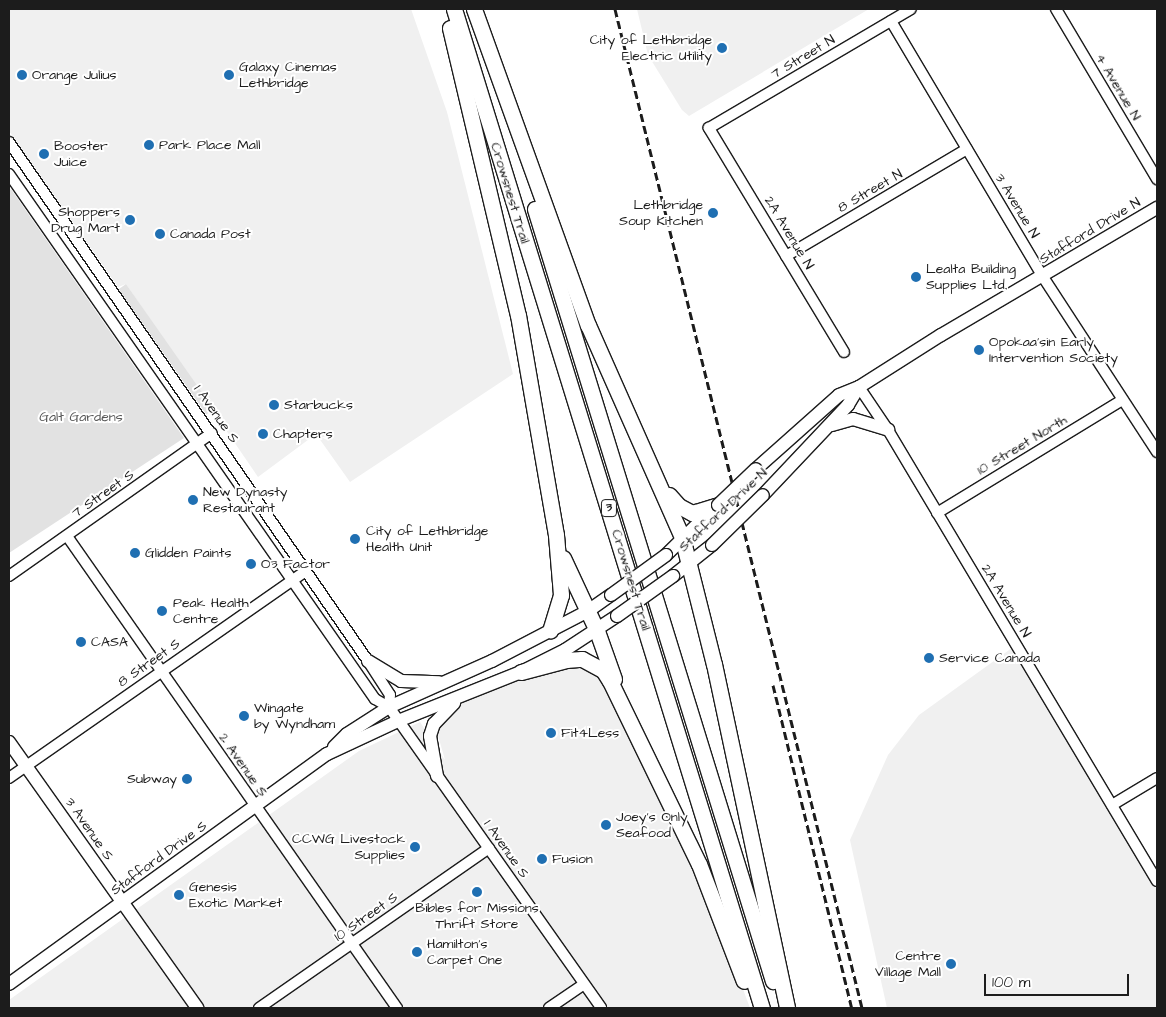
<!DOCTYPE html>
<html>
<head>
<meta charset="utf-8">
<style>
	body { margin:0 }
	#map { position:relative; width:1166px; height:1017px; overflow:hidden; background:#fff; font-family:"Architects Daughter",sans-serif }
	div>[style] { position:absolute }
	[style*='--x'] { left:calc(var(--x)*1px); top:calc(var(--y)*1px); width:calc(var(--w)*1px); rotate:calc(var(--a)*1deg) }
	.built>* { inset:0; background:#f0f0f0 }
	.green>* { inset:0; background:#e2e2e2; transform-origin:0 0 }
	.roads { filter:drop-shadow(1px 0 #1c1c1c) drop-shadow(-1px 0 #1c1c1c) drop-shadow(0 1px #1c1c1c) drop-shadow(0 -1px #1c1c1c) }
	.minor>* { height:10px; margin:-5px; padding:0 5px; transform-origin:5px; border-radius:5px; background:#fff }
	.major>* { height:12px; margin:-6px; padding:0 6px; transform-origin:6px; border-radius:6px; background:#fff }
	.highway>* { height:15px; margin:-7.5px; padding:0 7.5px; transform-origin:7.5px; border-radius:7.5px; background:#fff }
	.rail>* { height:3px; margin-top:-1.5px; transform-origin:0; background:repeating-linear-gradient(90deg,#1c1c1c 0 8px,transparent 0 12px) }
	.bridges { filter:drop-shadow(1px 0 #1c1c1c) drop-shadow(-1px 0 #1c1c1c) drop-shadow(0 1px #1c1c1c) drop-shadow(0 -1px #1c1c1c) }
	.major-bridge>* { height:12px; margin:-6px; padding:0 6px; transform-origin:6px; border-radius:6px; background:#fff }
	.dots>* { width:14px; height:14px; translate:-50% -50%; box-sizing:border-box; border:2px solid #fff; border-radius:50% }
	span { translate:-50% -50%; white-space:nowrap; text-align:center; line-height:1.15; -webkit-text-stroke:4px #fff; paint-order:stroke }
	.shield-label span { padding:1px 4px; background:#fff; border:1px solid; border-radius:4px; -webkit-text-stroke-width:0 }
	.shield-label { font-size:12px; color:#1c1c1c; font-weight:700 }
	.poi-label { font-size:14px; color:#1c1c1c }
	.right { translate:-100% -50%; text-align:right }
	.left { translate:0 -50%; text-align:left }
	.street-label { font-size:14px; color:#1c1c1c }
	.park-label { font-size:14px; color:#575757 }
	.frame { position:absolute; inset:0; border:10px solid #1c1c1c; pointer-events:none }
	.scale { position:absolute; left:984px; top:974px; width:145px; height:22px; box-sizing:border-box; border:2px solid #1c1c1c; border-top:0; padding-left:6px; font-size:15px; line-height:18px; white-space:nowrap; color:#1c1c1c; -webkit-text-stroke:4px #fff; paint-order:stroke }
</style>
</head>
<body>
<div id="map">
	<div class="built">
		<i style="clip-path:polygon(9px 9px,411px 9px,447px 112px,513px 374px,350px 482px,316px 434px,258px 477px,126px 284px,118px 287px,9px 131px)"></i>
		<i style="clip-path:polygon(637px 9px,869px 9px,689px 116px,682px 110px,648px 55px)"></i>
		<i style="clip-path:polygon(1016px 645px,1157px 881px,1157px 1008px,887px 1008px,850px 840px,888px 755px,919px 715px)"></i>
		<i style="clip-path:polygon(580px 662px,600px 671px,717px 919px,750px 1008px,9px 1008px,9px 1000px,359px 751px,420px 722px,445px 760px,437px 732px,457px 704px,520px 678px)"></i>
	</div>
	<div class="green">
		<i style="clip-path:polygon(11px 189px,184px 438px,9px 553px,9px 191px)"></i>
		<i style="left:126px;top:284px;width:153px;height:9px;rotate:55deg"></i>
	</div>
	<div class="roads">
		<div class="minor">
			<i style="--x:1056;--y:9;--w:198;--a:59.3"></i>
			<i style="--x:891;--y:21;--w:298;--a:59.3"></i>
			<i style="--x:1043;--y:277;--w:209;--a:56.9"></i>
			<i style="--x:9;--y:142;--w:631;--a:55.33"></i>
			<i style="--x:368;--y:661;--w:40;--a:57.1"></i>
			<i style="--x:390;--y:695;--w:12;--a:95"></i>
			<i style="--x:9;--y:174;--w:640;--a:55.12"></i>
			<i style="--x:375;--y:699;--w:16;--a:30"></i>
			<i style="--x:389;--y:707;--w:368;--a:54.8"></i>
			<i style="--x:786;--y:256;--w:210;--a:-30.6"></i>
			<i style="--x:844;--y:352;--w:262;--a:-121.1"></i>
			<i style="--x:709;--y:128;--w:234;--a:-30.5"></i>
			<i style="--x:859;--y:387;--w:52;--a:56"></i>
			<i style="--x:888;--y:430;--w:525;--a:59.19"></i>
			<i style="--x:937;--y:513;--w:217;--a:-31.4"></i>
			<i style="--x:67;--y:536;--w:576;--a:55.04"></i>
			<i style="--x:9;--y:576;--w:248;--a:-35.2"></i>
			<i style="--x:9;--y:778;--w:362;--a:-34.9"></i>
			<i style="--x:1112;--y:805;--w:52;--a:-31"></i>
			<i style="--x:259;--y:1008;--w:280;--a:-34.8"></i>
			<i style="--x:549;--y:1008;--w:42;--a:-34.4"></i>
		</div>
		<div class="major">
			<i style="--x:832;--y:425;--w:22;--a:-16"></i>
			<i style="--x:853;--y:419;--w:37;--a:17"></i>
			<i style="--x:756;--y:469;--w:111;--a:-41.7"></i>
			<i style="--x:839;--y:395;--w:22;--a:-22"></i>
			<i style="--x:859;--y:387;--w:97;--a:-32.4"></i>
			<i style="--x:941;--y:335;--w:251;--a:-30.5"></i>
			<i style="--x:763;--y:495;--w:124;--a:-46.6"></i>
			<i style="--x:848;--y:405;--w:21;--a:-59"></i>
			<i style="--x:666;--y:555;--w:70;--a:-44.4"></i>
			<i style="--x:673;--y:576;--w:50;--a:-38.5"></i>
			<i style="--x:368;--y:661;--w:39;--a:31"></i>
			<i style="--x:401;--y:681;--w:38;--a:2"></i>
			<i style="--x:9;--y:742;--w:326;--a:54.7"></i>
			<i style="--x:334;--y:747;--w:18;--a:-45"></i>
			<i style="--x:347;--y:734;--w:50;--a:-32.7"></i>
			<i style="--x:389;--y:707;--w:113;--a:-24.1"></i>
			<i style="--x:492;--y:661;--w:108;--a:-27.5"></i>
			<i style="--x:588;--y:611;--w:28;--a:-35"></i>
			<i style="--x:437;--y:776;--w:41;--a:-99.9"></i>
			<i style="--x:430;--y:736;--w:13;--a:-72"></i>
			<i style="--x:434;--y:724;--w:29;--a:-46"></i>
			<i style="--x:9;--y:984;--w:392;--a:-35.9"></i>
			<i style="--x:327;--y:754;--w:78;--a:-24.9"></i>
			<i style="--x:398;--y:721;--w:132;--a:-21.7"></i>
			<i style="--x:521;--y:672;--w:49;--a:-26.6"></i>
			<i style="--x:565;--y:650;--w:62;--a:-33.2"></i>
		</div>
		<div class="highway">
			<i style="--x:454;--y:9;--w:1045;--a:72.87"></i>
			<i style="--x:474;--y:9;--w:336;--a:70.2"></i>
			<i style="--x:588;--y:325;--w:232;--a:66.1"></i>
			<i style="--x:682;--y:537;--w:131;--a:75.9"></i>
			<i style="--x:714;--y:664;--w:352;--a:78"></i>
			<i style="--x:450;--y:28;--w:295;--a:76.7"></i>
			<i style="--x:518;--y:315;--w:223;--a:80.2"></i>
			<i style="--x:556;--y:535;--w:60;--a:85.2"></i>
			<i style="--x:561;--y:595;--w:37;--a:107"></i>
			<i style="--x:535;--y:209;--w:808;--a:72.87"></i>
			<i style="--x:669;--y:495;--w:15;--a:48"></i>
			<i style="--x:679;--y:506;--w:15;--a:28"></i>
			<i style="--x:692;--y:513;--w:27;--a:-17"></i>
			<i style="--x:563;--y:558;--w:81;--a:65"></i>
			<i style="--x:597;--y:631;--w:51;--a:70.5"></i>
			<i style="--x:521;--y:672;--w:47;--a:-14.9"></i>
			<i style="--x:566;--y:660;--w:16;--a:-4"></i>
			<i style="--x:582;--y:659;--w:24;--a:28"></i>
			<i style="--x:603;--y:670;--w:13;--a:58"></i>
			<i style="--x:610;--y:681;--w:203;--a:64.1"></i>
			<i style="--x:699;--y:864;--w:125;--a:69"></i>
		</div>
	</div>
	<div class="rail">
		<i style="--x:615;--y:9;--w:1029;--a:76.11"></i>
		<i style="--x:773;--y:685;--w:333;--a:76.3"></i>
	</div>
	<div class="bridges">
		<div class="major-bridge">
			<i style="--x:718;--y:505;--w:52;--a:-43.5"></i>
			<i style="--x:712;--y:545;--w:71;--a:-44.4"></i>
			<i style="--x:611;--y:595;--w:68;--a:-36"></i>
			<i style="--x:617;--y:616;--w:69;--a:-35.5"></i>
		</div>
	</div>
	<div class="dots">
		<i style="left:722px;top:48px;background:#1f6fb2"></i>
		<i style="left:22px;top:75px;background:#1f6fb2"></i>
		<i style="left:229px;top:75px;background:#1f6fb2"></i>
		<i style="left:149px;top:145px;background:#1f6fb2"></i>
		<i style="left:44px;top:154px;background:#1f6fb2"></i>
		<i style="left:713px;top:213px;background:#1f6fb2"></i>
		<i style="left:130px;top:220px;background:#1f6fb2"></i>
		<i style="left:160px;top:234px;background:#1f6fb2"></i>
		<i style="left:916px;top:277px;background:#1f6fb2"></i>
		<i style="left:979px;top:350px;background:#1f6fb2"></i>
		<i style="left:274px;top:405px;background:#1f6fb2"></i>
		<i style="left:263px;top:434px;background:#1f6fb2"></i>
		<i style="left:193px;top:500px;background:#1f6fb2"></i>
		<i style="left:355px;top:539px;background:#1f6fb2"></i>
		<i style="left:135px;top:553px;background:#1f6fb2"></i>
		<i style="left:251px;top:564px;background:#1f6fb2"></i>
		<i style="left:162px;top:611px;background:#1f6fb2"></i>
		<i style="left:81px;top:642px;background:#1f6fb2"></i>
		<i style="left:929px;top:658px;background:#1f6fb2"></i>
		<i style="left:244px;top:716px;background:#1f6fb2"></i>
		<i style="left:551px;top:733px;background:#1f6fb2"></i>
		<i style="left:187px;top:779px;background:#1f6fb2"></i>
		<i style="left:606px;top:825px;background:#1f6fb2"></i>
		<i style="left:415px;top:847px;background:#1f6fb2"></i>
		<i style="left:542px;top:859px;background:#1f6fb2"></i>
		<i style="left:477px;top:892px;background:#1f6fb2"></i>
		<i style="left:179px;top:895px;background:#1f6fb2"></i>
		<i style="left:417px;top:952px;background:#1f6fb2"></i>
		<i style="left:951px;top:964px;background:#1f6fb2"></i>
	</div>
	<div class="shield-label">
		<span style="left:609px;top:508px">3</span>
	</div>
	<div class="poi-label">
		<span class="right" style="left:712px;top:48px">City of Lethbridge<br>Electric Utility</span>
		<span class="left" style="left:239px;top:75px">Galaxy Cinemas<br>Lethbridge</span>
		<span class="left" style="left:32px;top:75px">Orange Julius</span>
		<span class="left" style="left:159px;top:145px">Park Place Mall</span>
		<span class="left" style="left:54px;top:154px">Booster<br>Juice</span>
		<span class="right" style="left:703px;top:213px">Lethbridge<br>Soup Kitchen</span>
		<span class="right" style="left:120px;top:220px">Shoppers<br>Drug Mart</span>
		<span class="left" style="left:170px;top:234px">Canada Post</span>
		<span class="left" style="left:926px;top:277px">Lealta Building<br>Supplies Ltd.</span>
		<span class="left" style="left:989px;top:350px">Opokaa'sin Early<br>Intervention Society</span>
		<span class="left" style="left:284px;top:405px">Starbucks</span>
		<span class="left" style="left:273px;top:434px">Chapters</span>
		<span class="left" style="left:203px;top:500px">New Dynasty<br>Restaurant</span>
		<span class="left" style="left:366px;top:539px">City of Lethbridge<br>Health Unit</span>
		<span class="left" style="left:145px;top:553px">Glidden Paints</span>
		<span class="left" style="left:261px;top:564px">O3 Factor</span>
		<span class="left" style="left:173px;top:611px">Peak Health<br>Centre</span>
		<span class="left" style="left:91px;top:642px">CASA</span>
		<span class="left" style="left:939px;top:658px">Service Canada</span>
		<span class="left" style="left:254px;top:716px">Wingate<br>by Wyndham</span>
		<span class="left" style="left:561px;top:733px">Fit4Less</span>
		<span class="right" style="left:177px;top:779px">Subway</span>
		<span class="left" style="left:616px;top:825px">Joey's Only<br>Seafood</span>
		<span class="right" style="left:405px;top:847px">CCWG Livestock<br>Supplies</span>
		<span class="left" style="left:552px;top:859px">Fusion</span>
		<span class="left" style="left:189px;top:895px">Genesis<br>Exotic Market</span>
		<span style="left:477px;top:916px">Bibles for Missions<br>Thrift Store</span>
		<span class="left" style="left:427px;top:952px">Hamilton's<br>Carpet One</span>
		<span class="right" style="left:941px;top:964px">Centre<br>Village Mall</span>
	</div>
	<div class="street-label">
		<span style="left:803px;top:57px;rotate:-31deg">7 Street N</span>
		<span style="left:1118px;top:87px;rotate:59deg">4 Avenue N</span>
		<span style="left:870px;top:191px;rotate:-30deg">8 Street N</span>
		<span style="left:510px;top:193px;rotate:73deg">Crowsnest Trail</span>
		<span style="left:1017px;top:206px;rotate:59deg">3 Avenue N</span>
		<span style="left:1090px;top:231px;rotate:-31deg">Stafford Drive N</span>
		<span style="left:789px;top:233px;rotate:59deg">2A Avenue N</span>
		<span style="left:216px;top:414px;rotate:55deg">1 Avenue S</span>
		<span style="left:1022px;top:445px;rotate:-31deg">10 Street North</span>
		<span style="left:103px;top:494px;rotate:-35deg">7 Street S</span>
		<span style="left:723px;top:510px;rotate:-43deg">Stafford Drive N</span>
		<span style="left:631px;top:580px;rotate:73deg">Crowsnest Trail</span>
		<span style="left:1006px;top:601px;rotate:59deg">2A Avenue N</span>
		<span style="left:149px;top:663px;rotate:-35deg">8 Street S</span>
		<span style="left:243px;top:765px;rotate:55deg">2 Avenue S</span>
		<span style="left:89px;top:829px;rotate:55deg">3 Avenue S</span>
		<span style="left:506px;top:849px;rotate:55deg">1 Avenue S</span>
		<span style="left:159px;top:858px;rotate:-36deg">Stafford Drive S</span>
		<span style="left:366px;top:917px;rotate:-35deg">10 Street S</span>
	</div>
	<div class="park-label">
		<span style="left:81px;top:417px">Galt Gardens</span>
	</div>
	<div class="frame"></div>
	<div class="scale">100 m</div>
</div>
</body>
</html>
